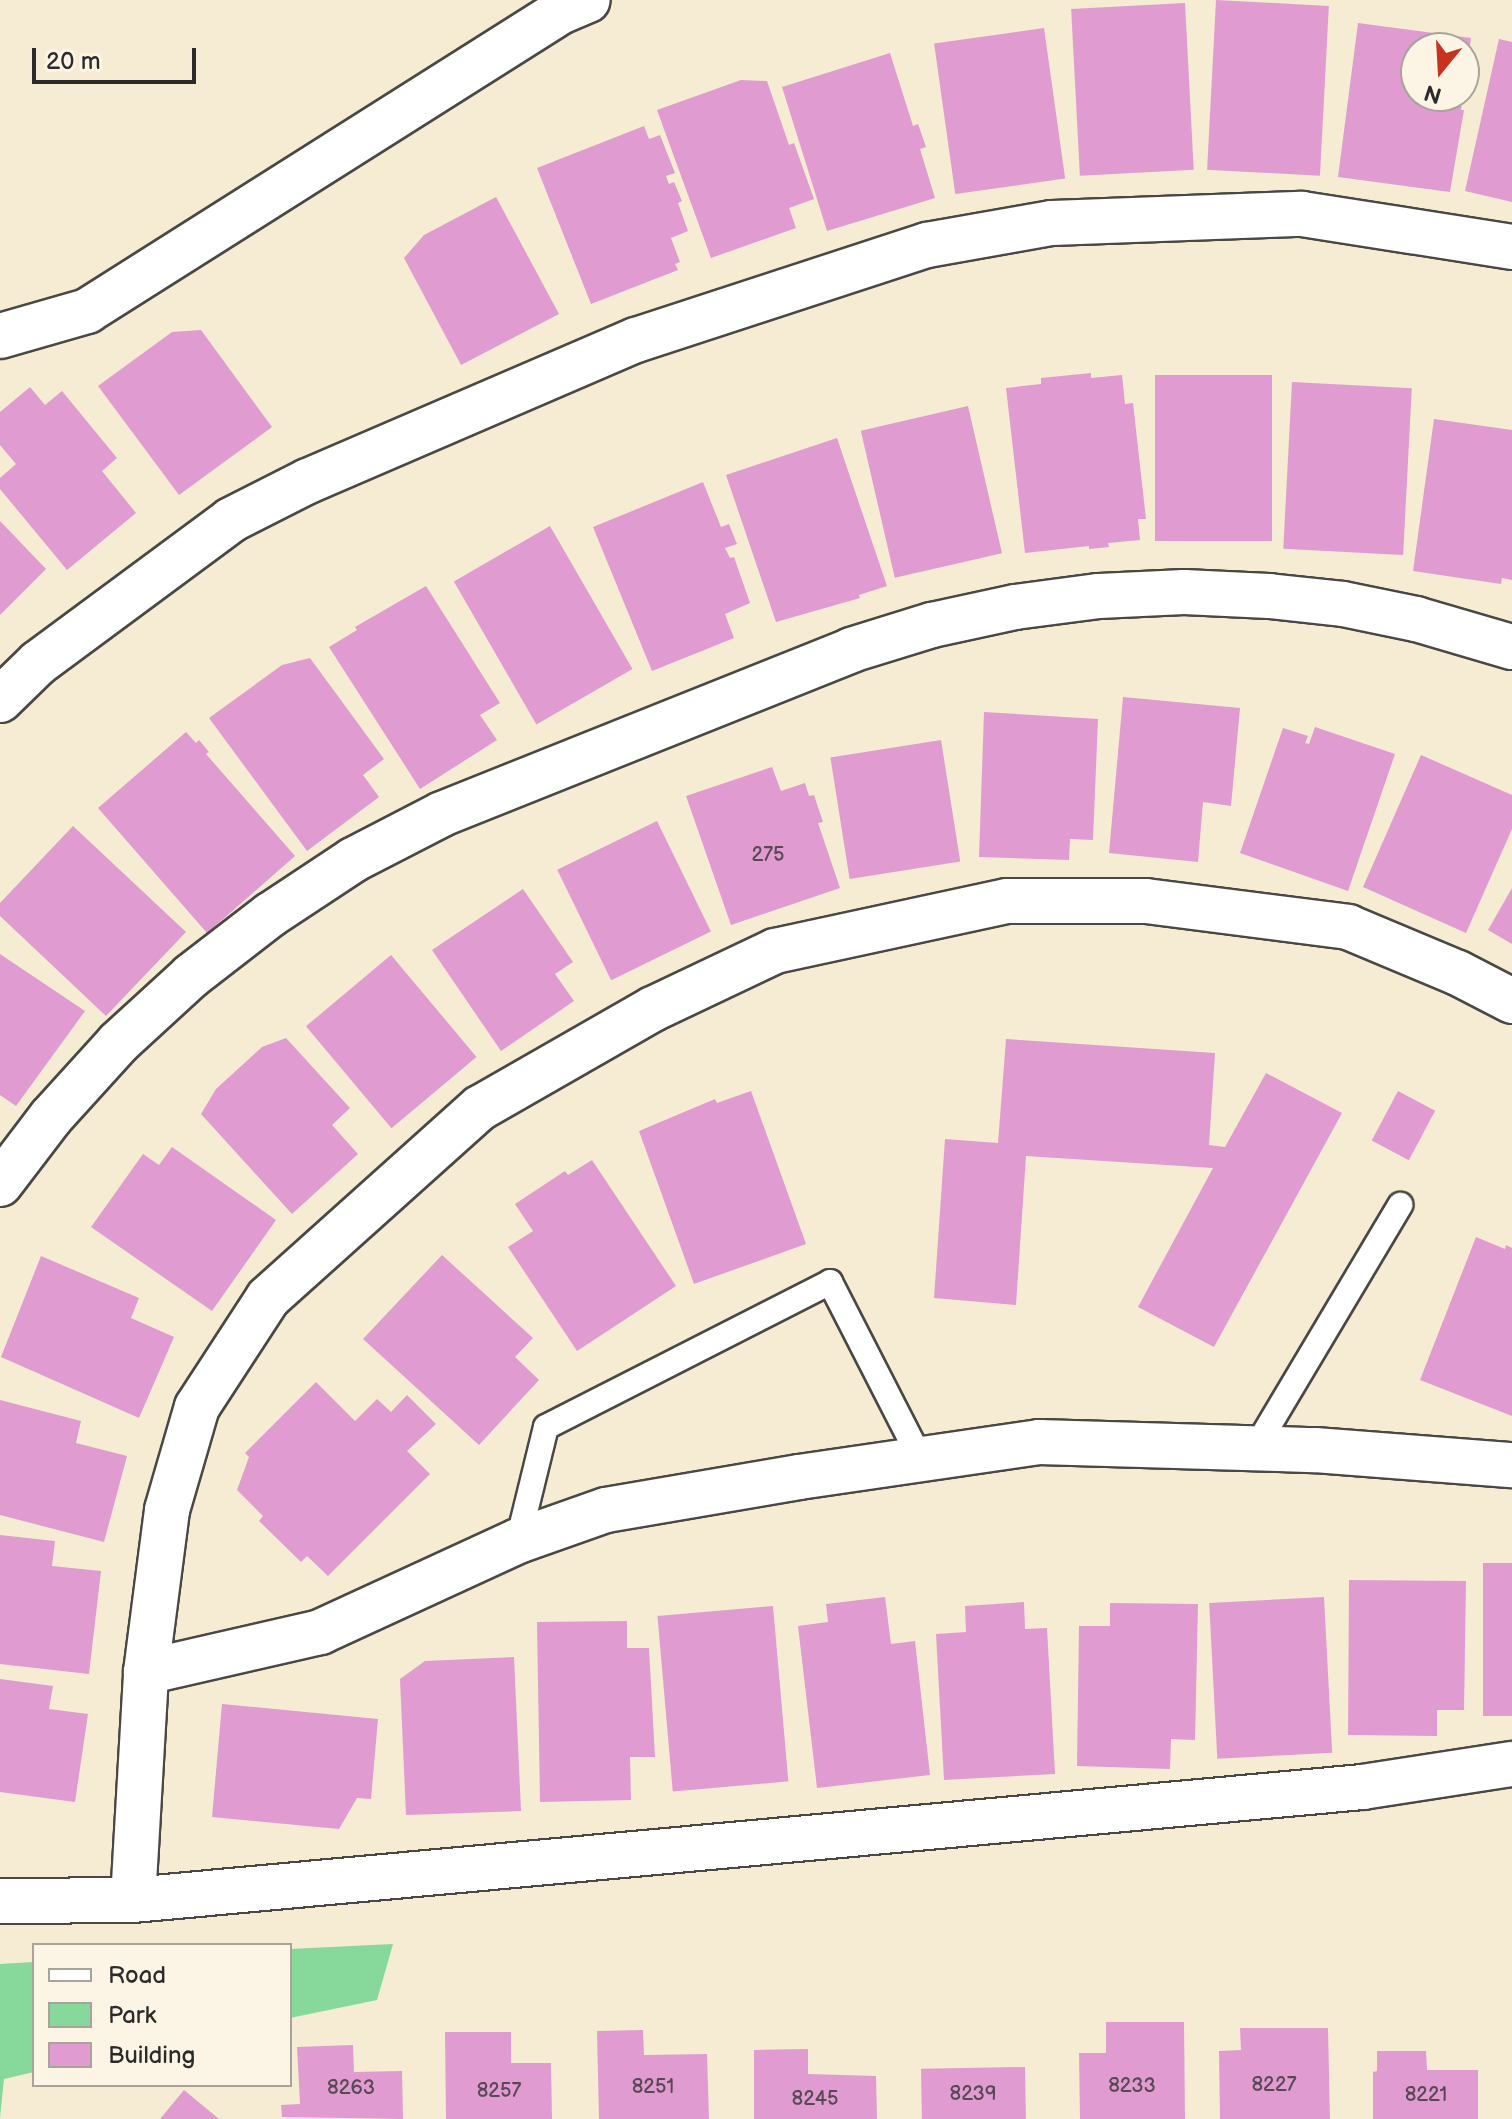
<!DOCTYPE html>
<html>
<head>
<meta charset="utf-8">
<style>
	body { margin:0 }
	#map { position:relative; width:1512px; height:2119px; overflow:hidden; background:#f6ebd3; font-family:"Balsamiq Sans",sans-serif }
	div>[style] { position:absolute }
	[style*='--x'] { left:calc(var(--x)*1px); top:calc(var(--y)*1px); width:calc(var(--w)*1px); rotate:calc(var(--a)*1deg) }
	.green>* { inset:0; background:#86d99a }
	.building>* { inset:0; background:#e09cd0; transform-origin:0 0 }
	.roads { filter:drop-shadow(2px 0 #494844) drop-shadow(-2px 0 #494844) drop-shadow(0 2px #494844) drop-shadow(0 -2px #494844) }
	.service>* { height:24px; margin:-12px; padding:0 12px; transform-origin:12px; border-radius:12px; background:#fff }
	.minor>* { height:44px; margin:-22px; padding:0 22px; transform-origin:22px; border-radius:22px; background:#fff }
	span { translate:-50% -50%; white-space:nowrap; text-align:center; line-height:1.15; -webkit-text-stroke:6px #fcf5e5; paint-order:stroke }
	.number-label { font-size:20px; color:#584754 }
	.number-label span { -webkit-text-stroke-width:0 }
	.legend { position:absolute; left:32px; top:1943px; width:260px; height:144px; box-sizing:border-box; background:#fcf5e5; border:2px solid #a8a49b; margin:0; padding:10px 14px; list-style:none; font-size:24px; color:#2b2b2b }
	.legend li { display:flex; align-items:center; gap:16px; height:40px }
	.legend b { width:40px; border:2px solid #a8a49b }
	.north { position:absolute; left:1400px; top:32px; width:80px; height:80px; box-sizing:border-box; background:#fcf5e5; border:2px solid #a8a49b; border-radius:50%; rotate:198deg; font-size:22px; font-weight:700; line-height:32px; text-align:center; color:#2b2b2b }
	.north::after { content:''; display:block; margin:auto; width:28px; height:36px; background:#c8321e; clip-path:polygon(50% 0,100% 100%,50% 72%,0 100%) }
	.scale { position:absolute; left:32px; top:48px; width:164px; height:36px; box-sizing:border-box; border:4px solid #2b2b2b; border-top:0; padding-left:10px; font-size:24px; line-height:28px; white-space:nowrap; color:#2b2b2b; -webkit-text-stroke:6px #fcf5e5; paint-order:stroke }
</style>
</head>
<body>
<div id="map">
	<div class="green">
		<i style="clip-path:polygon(393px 1944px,377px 2000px,290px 2018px,290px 1949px)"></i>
		<i style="clip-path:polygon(34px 1962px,34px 2072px,4px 2079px,0 2118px,0 1964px)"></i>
	</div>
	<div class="building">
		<i style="left:1216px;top:0;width:113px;height:170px;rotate:3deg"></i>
		<i style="left:1185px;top:3px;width:167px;height:114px;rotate:87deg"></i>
		<i style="clip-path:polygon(1358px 23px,1471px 38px,1466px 74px,1464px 48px,1416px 48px,1416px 96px,1463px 96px,1461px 110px,1464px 110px,1450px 192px,1338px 177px)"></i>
		<i style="left:1044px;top:28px;width:152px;height:111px;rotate:82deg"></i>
		<i style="clip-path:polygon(1499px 39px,1512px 42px,1512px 202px,1465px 191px)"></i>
		<i style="clip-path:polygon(890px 53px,913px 126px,918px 124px,926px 147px,920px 149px,935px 198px,827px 231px,782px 87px)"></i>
		<i style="clip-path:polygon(741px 80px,767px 81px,789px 145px,794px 143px,814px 199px,789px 208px,796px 228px,711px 258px,657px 110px)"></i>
		<i style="clip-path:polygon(644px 126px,649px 139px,660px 135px,675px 173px,666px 176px,669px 184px,674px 182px,682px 201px,678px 203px,688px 231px,671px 238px,680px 262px,675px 264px,678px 270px,591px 304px,537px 168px)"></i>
		<i style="clip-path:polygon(496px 197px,559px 314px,461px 365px,404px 258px,424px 235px)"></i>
		<i style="clip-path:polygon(201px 330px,272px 427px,179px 495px,98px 386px,172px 332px)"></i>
		<i style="clip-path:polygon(1091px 373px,1091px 378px,1122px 375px,1125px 404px,1133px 403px,1146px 519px,1138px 519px,1140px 540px,1108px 543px,1109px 547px,1089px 549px,1089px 546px,1025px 553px,1006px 388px,1041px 384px,1041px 378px)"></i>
		<i style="left:1155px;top:375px;width:117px;height:166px"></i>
		<i style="left:1292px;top:382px;width:120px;height:167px;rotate:3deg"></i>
		<i style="clip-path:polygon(30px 387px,45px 405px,62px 391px,117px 458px,102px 471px,136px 513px,67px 570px,0 489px,0 478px,16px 464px,0 445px,0 412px)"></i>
		<i style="left:968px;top:406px;width:151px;height:110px;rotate:77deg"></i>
		<i style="clip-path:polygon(1434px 419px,1512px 430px,1512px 580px,1502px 578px,1501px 584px,1413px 571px)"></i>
		<i style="clip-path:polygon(837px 438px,887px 586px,859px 595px,860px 598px,776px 622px,726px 475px)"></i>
		<i style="clip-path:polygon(703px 482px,721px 527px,729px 524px,737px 544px,725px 548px,730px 558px,734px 557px,750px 603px,725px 614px,734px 638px,652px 671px,593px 527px)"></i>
		<i style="clip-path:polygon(0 521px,46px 569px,0 615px)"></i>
		<i style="left:550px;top:526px;width:165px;height:111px;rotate:60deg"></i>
		<i style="clip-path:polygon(426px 586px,500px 703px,480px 715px,497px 740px,420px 789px,329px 647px,357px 630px,355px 627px)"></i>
		<i style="clip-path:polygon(310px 658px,384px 759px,363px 775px,379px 797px,307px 851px,209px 718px,282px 665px)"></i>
		<i style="clip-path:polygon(1123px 697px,1240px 708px,1231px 806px,1203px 802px,1198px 862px,1109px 853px)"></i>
		<i style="clip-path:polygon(984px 712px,1098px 719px,1093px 840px,1070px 839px,1069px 860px,979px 857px)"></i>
		<i style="clip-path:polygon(1315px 727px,1395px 754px,1348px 891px,1240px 853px,1283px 728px,1308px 736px,1305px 743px,1309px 744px)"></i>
		<i style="clip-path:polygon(186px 732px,196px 743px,199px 740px,209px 752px,206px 754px,295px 856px,207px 933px,98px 808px)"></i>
		<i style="left:941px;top:740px;width:123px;height:112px;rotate:81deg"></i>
		<i style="clip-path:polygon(1421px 755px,1512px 795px,1512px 829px,1466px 933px,1363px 887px)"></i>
		<i style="clip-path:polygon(772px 767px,781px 791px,805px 783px,809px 796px,814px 795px,823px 822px,818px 823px,840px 888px,731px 925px,686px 796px)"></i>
		<i style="left:657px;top:821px;width:123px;height:111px;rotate:64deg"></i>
		<i style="clip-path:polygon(73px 826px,186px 932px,106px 1016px,0 916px,0 903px)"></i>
		<i style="clip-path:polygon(1512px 888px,1512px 944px,1488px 930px)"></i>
		<i style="clip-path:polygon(523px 889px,573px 962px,555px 974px,574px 1001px,501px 1051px,432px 950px)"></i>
		<i style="clip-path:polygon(0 954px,85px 1011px,16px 1106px,0 1095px)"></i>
		<i style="left:391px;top:955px;width:133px;height:111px;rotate:50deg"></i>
		<i style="clip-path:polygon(286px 1038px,350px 1108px,332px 1125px,358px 1154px,292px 1214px,201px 1114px,216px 1089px,262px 1047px)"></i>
		<i style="clip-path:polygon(1006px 1039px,1215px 1053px,1209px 1145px,1225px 1147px,1266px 1073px,1342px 1113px,1214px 1347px,1138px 1307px,1213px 1168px,1026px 1156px,1016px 1305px,934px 1298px,945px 1139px,998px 1143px)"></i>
		<i style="clip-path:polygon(751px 1091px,806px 1244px,694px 1284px,639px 1131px,715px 1099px,717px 1103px)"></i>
		<i style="left:1398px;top:1091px;width:42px;height:56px;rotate:28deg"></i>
		<i style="clip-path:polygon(172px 1147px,276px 1220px,212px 1311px,91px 1227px,143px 1154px,159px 1165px)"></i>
		<i style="clip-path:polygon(592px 1160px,676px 1286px,577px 1351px,508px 1247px,533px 1231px,515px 1204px,565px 1171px,568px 1175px)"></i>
		<i style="clip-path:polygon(1476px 1237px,1505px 1249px,1506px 1245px,1512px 1248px,1512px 1416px,1420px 1380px)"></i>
		<i style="clip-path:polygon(442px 1255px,533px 1338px,515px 1357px,539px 1380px,479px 1445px,363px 1339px)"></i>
		<i style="clip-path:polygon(41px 1256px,139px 1298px,131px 1318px,174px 1337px,139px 1418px,1px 1357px)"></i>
		<i style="clip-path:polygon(316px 1382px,355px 1421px,377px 1399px,391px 1412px,407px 1395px,436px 1424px,407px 1451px,430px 1474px,328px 1576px,307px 1556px,301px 1562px,259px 1521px,263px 1516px,237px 1490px,249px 1457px,245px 1453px)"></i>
		<i style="clip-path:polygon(0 1400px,81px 1421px,76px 1443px,127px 1456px,104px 1542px,0 1515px)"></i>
		<i style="clip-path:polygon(0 1535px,55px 1541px,52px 1566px,101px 1571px,89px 1674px,0 1664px)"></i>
		<i style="left:1483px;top:1563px;width:29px;height:153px"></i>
		<i style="clip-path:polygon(1349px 1580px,1466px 1581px,1464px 1710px,1437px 1710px,1437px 1736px,1348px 1735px)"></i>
		<i style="clip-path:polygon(885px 1597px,891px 1644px,915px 1641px,930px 1775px,817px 1788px,798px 1626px,828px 1622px,826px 1604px)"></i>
		<i style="left:1324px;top:1597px;width:156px;height:115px;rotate:87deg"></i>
		<i style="clip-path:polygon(1024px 1602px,1025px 1629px,1047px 1628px,1055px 1774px,944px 1780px,936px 1634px,966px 1632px,965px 1606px)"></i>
		<i style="clip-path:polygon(1110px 1603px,1198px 1604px,1195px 1740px,1171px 1739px,1170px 1769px,1077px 1766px,1079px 1626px,1110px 1626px)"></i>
		<i style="left:773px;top:1606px;width:176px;height:116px;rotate:85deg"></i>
		<i style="clip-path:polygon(627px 1621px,627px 1648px,649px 1648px,655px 1757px,630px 1757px,631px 1800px,540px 1802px,537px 1622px)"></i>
		<i style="clip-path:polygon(514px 1657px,521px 1811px,406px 1815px,400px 1679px,425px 1661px)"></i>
		<i style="clip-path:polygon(0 1679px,53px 1686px,49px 1709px,88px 1714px,75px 1802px,0 1792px)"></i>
		<i style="clip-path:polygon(222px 1704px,378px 1719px,371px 1799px,357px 1798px,339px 1829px,212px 1817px)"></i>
		<i style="clip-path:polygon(1106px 2022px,1184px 2022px,1185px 2119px,1080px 2119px,1079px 2053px,1106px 2053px)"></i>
		<i style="clip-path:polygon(1240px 2028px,1328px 2028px,1330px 2119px,1220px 2119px,1219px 2051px,1241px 2050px)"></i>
		<i style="clip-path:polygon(643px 2030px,644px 2055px,707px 2054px,709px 2119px,599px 2119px,597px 2031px)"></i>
		<i style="clip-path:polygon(445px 2032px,511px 2032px,511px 2063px,551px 2063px,552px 2119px,446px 2119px)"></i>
		<i style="clip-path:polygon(353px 2045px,354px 2072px,402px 2071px,403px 2119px,282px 2117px,281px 2105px,300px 2104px,297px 2047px)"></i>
		<i style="clip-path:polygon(808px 2049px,808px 2074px,876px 2076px,877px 2119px,754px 2119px,754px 2050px)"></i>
		<i style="clip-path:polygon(1377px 2051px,1426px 2051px,1427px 2070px,1478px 2070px,1478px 2119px,1373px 2119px,1373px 2072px,1377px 2071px)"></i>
		<i style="left:1025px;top:2067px;width:52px;height:104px;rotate:89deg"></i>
		<i style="clip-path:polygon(184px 2090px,219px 2119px,160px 2119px)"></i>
	</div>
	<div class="roads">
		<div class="service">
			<i style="--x:1256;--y:1447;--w:282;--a:-59.2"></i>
			<i style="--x:518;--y:1541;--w:117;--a:-76.2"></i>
			<i style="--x:546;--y:1427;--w:319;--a:-27"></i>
			<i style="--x:830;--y:1282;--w:200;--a:62.9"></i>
		</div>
		<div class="minor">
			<i style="--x:0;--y:336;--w:91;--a:-16"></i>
			<i style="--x:87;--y:311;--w:560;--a:-32.3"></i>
			<i style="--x:560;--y:12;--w:30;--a:-23"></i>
			<i style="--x:0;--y:700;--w:53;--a:-44.2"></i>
			<i style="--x:38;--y:663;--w:240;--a:-36.5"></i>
			<i style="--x:231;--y:520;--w:86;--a:-26.9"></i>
			<i style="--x:308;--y:481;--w:357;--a:-23.3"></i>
			<i style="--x:636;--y:340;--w:306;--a:-18.1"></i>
			<i style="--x:927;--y:245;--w:127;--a:-10"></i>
			<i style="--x:1052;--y:223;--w:250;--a:-2.1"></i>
			<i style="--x:1302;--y:214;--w:213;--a:8.9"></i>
			<i style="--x:0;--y:1184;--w:84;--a:-52.7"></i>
			<i style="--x:51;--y:1117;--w:100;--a:-47.8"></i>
			<i style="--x:118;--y:1043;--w:99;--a:-42.5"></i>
			<i style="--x:191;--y:976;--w:100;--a:-37.7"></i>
			<i style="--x:270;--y:915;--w:100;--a:-33.5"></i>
			<i style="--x:353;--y:860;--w:100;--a:-27.3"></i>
			<i style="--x:442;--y:814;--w:441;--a:-21.8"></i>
			<i style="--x:851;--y:650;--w:85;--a:-17.2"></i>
			<i style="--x:932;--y:625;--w:85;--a:-12.2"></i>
			<i style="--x:1015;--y:607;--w:85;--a:-7.5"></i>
			<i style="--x:1099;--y:596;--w:85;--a:-2.7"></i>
			<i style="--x:1184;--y:592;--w:85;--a:2.7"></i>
			<i style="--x:1269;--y:596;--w:74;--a:6.2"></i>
			<i style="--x:1343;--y:604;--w:75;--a:11.6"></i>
			<i style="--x:1416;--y:619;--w:100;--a:16.3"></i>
			<i style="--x:146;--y:1672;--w:179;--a:-12.9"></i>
			<i style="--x:320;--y:1632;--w:218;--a:-24.7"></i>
			<i style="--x:518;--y:1541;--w:93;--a:-19.4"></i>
			<i style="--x:606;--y:1510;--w:196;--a:-9.7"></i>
			<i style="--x:799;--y:1477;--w:243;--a:-8.3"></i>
			<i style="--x:1039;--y:1442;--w:276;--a:1.7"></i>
			<i style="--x:1315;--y:1450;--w:198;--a:4.4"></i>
			<i style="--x:133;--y:1900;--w:228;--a:-86.7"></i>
			<i style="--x:146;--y:1672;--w:163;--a:-82.6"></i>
			<i style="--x:167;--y:1510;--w:107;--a:-73.8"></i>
			<i style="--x:197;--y:1407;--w:130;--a:-56.9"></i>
			<i style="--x:268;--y:1298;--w:285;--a:-41.9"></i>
			<i style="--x:480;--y:1108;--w:199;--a:-29.8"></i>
			<i style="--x:653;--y:1009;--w:135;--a:-25.4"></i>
			<i style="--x:775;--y:951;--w:237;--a:-12.2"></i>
			<i style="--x:1007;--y:901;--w:139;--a:0"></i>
			<i style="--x:1146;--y:901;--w:204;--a:7.3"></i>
			<i style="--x:1348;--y:927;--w:119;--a:22.7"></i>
			<i style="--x:1458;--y:973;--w:61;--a:27.4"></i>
			<i style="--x:0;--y:1901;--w:133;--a:-0.4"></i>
			<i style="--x:133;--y:1900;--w:1235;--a:-5.25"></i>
			<i style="--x:1363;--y:1787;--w:151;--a:-8.8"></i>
		</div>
	</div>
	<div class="number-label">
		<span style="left:768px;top:855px">275</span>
		<span style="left:1274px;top:2085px">8227</span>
		<span style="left:1132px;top:2086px">8233</span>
		<span style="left:653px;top:2087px">8251</span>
		<span style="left:351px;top:2088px">8263</span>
		<span style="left:499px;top:2091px">8257</span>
		<span style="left:973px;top:2094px">8239</span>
		<span style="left:1426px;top:2095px">8221</span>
		<span style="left:815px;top:2099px">8245</span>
	</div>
	<ul class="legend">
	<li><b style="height:10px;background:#fff"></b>Road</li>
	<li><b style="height:22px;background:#86d99a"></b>Park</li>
	<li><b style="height:22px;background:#e09cd0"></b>Building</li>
	</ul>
	<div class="north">N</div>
	<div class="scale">20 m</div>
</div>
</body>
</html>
